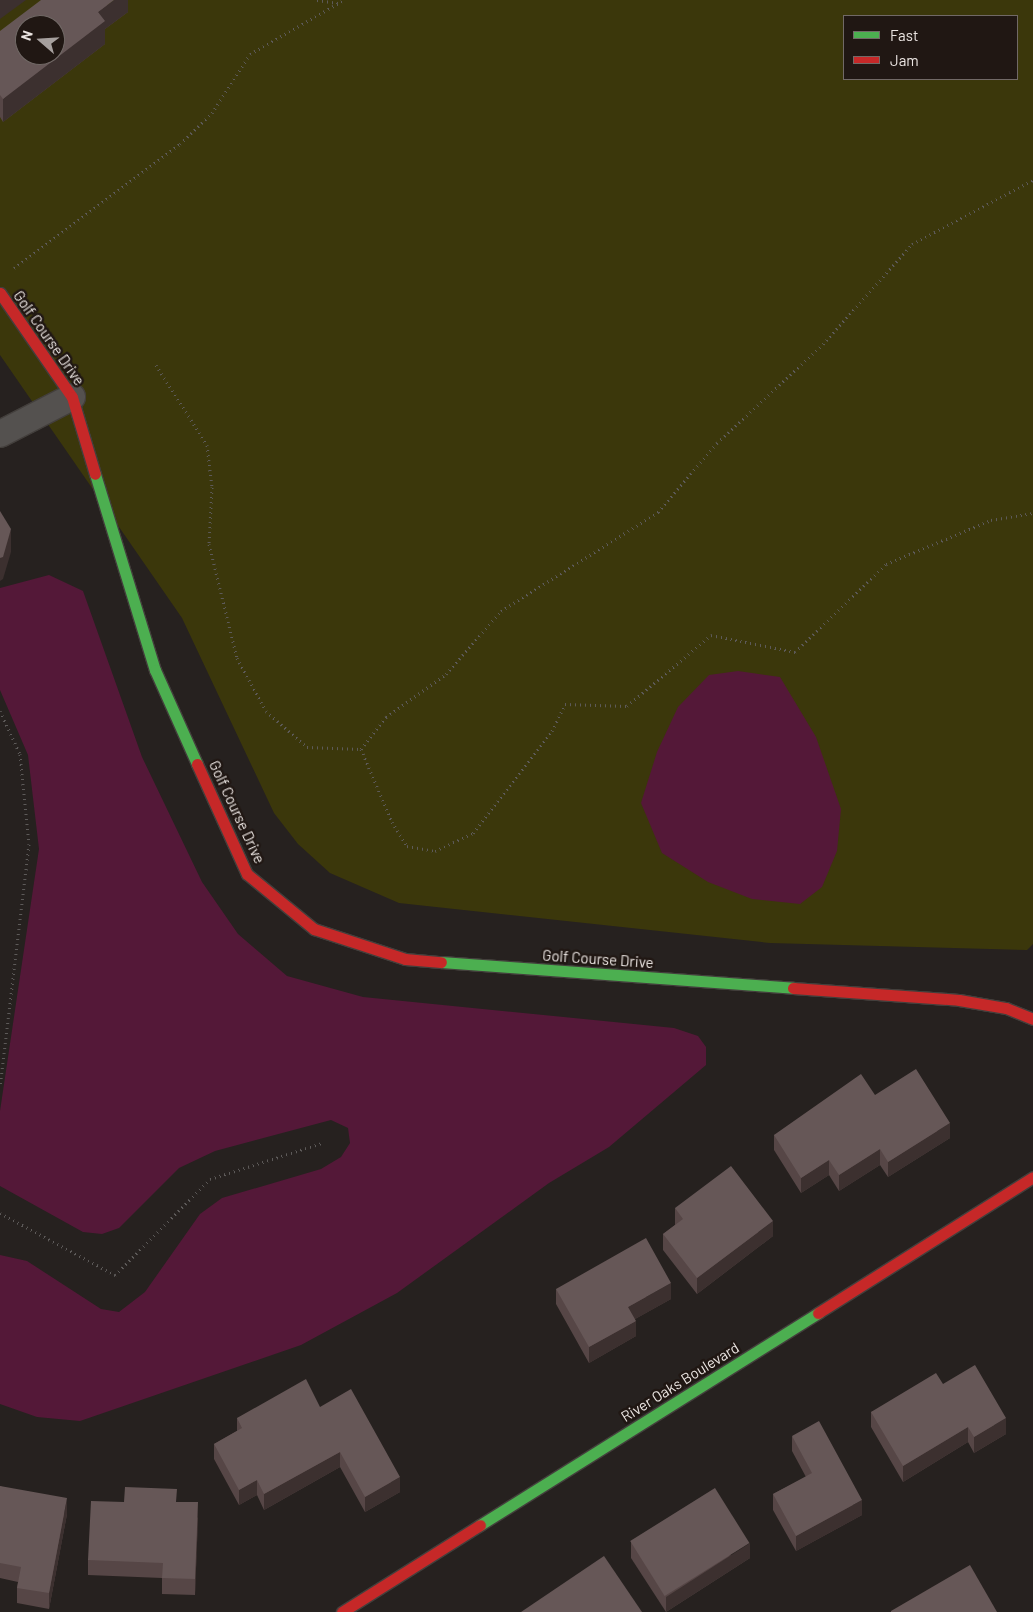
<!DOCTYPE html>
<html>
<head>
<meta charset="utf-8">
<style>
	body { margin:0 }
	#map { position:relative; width:1033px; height:1612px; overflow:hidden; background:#26211f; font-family:Barlow,sans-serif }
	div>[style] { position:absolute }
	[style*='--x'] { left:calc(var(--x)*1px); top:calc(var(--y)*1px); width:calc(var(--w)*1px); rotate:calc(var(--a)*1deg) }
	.green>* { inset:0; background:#3b370b }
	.water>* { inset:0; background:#541838 }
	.path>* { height:3px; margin-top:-1.5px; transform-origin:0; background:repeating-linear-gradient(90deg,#5d5a59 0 1px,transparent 0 5px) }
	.roads { filter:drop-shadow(1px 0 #433f3c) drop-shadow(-1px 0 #433f3c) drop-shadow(0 1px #433f3c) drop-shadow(0 -1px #433f3c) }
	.street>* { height:26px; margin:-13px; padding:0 13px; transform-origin:13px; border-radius:13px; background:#54514f }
	.fast>* { height:11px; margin:-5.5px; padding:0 5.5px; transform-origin:5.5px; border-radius:5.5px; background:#4caf50 }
	.jam>* { height:11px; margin:-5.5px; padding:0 5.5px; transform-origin:5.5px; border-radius:5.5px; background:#c62828 }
	.wall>* { inset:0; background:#564646 }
	.shaded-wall>* { inset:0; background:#3c302f }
	.building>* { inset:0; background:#665757; transform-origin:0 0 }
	span { translate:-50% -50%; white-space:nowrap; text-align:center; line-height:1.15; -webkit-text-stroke:5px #201713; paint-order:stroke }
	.street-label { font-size:15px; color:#ebe5e2 }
	.legend { position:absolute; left:843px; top:15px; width:175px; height:65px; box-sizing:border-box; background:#201713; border:1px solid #716966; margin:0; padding:6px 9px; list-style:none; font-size:15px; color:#ebe5e2 }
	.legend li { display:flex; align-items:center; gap:10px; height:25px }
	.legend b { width:25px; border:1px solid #716966 }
	.north { position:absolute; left:15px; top:15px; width:50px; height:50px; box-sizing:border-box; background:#201713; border:1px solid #716966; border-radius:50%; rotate:289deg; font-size:14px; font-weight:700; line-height:20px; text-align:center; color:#ebe5e2 }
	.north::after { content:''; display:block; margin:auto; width:18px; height:22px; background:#a6a09e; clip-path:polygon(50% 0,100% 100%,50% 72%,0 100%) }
</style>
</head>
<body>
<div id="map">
	<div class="green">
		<i style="clip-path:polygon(evenodd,0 0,1033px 0,1033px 944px,1027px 950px,770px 943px,399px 903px,330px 873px,298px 844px,274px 813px,182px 618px,0 355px,0 0,844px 16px,1017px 16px,1017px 79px,844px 79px,844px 16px,0 0,25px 25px,55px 25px,55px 55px,25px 55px,25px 25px)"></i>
	</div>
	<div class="water">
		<i style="clip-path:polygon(49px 575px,83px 591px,142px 757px,202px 882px,238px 934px,287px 976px,363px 997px,674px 1028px,698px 1036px,706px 1047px,706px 1065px,609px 1147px,549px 1183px,397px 1293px,301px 1345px,80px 1421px,37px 1417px,0 1404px,0 1255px,27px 1261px,101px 1309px,119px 1312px,145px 1292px,200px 1214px,222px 1198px,321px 1169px,341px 1157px,350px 1143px,348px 1128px,331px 1120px,215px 1151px,179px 1168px,119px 1228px,102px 1234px,83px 1232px,0 1186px,0 1111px,39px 849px,28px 755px,0 690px,0 588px)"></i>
		<i style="clip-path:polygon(738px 671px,780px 677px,816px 737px,841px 809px,837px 851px,822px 887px,800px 904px,752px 899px,708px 882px,662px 853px,641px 803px,657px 752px,678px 707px,709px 675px)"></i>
	</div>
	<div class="path">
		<i style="--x:317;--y:0;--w:21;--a:8"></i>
		<i style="--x:14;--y:268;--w:207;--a:-36.8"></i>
		<i style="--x:180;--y:144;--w:45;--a:-44.1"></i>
		<i style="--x:212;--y:113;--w:70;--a:-57.2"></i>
		<i style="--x:250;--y:54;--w:108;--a:-29.9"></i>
		<i style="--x:156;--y:365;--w:95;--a:57.5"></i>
		<i style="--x:207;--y:445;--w:42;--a:83.2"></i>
		<i style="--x:212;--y:487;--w:57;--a:93"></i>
		<i style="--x:209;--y:544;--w:117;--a:76.2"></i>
		<i style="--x:237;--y:658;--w:60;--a:61.3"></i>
		<i style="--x:266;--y:711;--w:55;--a:41.3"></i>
		<i style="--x:307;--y:747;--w:54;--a:2.1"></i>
		<i style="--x:0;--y:711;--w:47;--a:65.1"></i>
		<i style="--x:20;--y:754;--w:90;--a:84.3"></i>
		<i style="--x:29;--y:844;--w:244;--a:96.8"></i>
		<i style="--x:361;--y:749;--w:41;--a:-52"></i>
		<i style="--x:386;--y:717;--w:74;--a:-35.6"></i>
		<i style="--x:446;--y:674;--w:84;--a:-48.9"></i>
		<i style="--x:501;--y:611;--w:186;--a:-32.2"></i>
		<i style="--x:658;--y:512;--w:91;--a:-49.5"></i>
		<i style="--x:717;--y:443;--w:145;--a:-43"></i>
		<i style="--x:823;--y:344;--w:134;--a:-48.3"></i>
		<i style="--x:912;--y:244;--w:137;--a:-27.9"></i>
		<i style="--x:361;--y:749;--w:79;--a:67"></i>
		<i style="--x:392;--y:822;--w:28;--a:58"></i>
		<i style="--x:407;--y:846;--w:28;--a:10"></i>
		<i style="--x:435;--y:851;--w:42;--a:-25.3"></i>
		<i style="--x:473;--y:833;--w:129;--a:-52.2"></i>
		<i style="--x:552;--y:731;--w:30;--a:-64"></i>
		<i style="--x:565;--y:704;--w:62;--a:1.8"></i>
		<i style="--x:627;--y:706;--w:110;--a:-40.2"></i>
		<i style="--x:711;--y:635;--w:86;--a:11.4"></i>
		<i style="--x:795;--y:652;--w:127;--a:-44"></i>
		<i style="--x:886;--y:564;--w:114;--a:-22.7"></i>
		<i style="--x:991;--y:520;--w:43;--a:-9.5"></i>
		<i style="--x:0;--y:1213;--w:131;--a:28.3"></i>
		<i style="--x:115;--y:1275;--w:135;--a:-45.3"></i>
		<i style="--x:210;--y:1179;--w:118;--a:-17.8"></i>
	</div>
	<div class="roads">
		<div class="street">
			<i style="--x:0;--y:434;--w:81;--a:-27.2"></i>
		</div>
		<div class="fast">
			<i style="--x:95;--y:474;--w:205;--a:73"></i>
			<i style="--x:155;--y:670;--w:103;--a:65.9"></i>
			<i style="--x:441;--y:962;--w:353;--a:4.2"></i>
			<i style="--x:480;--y:1525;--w:399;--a:-32.1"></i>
		</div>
		<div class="jam">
			<i style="--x:0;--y:293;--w:126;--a:55.3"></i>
			<i style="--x:72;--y:397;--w:80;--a:73.4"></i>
			<i style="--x:197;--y:764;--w:121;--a:65.6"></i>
			<i style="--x:247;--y:874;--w:87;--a:39.4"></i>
			<i style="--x:314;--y:929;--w:96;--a:18.2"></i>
			<i style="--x:405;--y:959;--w:36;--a:5"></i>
			<i style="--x:793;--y:988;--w:166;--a:4.1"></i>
			<i style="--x:959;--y:1000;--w:48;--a:9.7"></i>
			<i style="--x:1006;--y:1008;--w:29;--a:22"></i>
			<i style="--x:818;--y:1313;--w:254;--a:-32.3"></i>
			<i style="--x:342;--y:1612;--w:163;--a:-32.2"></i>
		</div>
	</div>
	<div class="wall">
		<i style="clip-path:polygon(128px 0,128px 12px,105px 29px,105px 44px,3px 122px,0 117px,0 31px)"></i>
		<i style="clip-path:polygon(875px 1095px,950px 1138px,888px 1177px,880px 1165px,839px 1191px,829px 1175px,801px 1193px,774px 1150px,774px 1135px)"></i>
		<i style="clip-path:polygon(675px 1208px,773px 1236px,697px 1294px,663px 1250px,663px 1234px,675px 1225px)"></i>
		<i style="clip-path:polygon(556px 1289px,671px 1299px,635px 1319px,636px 1336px,589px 1363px,556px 1304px)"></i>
		<i style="clip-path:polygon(943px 1384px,1006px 1434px,974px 1453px,968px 1442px,903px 1482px,871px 1427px,871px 1412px)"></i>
		<i style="clip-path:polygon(320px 1407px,400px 1492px,365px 1512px,340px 1467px,264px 1510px,257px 1495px,239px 1505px,214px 1459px,214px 1444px,237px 1431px,237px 1418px)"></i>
		<i style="clip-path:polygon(792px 1436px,862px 1515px,796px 1551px,773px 1510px,773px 1494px,806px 1477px,792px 1451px)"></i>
		<i style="clip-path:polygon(0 1486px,67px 1514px,49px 1609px,17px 1603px,17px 1588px,18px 1582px,0 1578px)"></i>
		<i style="clip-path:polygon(124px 1502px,177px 1502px,198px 1518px,195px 1595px,162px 1594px,162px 1578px,88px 1575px,88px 1560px)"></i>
		<i style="clip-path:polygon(631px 1542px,750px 1558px,666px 1612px,631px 1558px)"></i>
	</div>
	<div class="shaded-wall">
		<i style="clip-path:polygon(0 0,26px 0,0 19px)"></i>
		<i style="clip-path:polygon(114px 0,128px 0,128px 12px,105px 29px,105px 44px,3px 122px,3px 99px,98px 12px)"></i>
		<i style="clip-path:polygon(11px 529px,11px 552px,3px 579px,0 581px,0 558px)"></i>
		<i style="clip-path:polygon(950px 1123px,950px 1138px,888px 1177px,888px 1162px)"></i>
		<i style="clip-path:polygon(880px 1149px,880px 1165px,839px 1191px,839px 1175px)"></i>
		<i style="clip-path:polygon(829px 1160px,829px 1175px,801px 1193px,801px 1178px)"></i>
		<i style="clip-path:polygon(773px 1221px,773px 1236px,697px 1294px,697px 1278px)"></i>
		<i style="clip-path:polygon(671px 1283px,671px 1299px,628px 1323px,628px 1307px)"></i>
		<i style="clip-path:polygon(636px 1321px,636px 1336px,589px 1363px,589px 1347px)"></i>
		<i style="clip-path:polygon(1006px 1418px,1006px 1434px,974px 1453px,974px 1437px)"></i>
		<i style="clip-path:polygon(968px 1427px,968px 1442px,903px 1482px,903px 1466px)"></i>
		<i style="clip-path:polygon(340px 1452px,340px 1467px,264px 1510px,264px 1494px)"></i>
		<i style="clip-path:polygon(400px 1477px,400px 1492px,365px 1512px,365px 1497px)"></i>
		<i style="clip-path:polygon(257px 1480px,257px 1495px,239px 1505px,239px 1490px)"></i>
		<i style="clip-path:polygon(67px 1498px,67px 1514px,49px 1609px,49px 1593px)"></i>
		<i style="clip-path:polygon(862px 1500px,862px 1515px,796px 1551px,796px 1536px)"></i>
		<i style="clip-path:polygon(198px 1502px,198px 1518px,195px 1595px,195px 1579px)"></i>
		<i style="clip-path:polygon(750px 1543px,750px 1558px,666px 1612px,666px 1597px)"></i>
	</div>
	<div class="building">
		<i style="clip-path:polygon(evenodd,41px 0,114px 0,98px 12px,105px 21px,3px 99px,0 95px,0 31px,41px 0,25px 25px,55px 25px,55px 55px,25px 55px,25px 25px)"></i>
		<i style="clip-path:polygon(0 511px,11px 529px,3px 557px,0 558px)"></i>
		<i style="clip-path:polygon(916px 1069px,950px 1123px,888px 1162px,880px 1149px,839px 1175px,829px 1160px,801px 1178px,774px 1135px,861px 1074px,875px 1095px)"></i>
		<i style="clip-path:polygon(731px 1166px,773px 1221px,697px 1278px,663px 1234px,683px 1219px,675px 1208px)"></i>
		<i style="clip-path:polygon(646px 1238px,671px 1283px,628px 1307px,636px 1321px,589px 1347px,556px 1289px)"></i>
		<i style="clip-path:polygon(975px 1365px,1006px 1418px,974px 1437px,968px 1427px,903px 1466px,871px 1412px,936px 1373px,943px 1384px)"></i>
		<i style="clip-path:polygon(306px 1379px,320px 1407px,351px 1389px,400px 1477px,365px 1497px,340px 1452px,264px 1494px,257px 1480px,239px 1490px,214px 1444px,242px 1428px,237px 1418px)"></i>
		<i style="clip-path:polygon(819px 1421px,862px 1500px,796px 1536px,773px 1494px,812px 1473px,792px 1436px)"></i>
		<i style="clip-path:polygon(0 1486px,67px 1498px,49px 1593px,17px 1588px,21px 1567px,0 1563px)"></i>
		<i style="clip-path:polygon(125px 1487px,177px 1489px,176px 1502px,198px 1502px,195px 1579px,162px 1578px,163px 1563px,88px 1560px,91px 1501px,124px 1502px)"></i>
		<i style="left:715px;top:1488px;width:65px;height:100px;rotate:58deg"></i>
		<i style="clip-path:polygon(604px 1556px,642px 1612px,521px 1612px)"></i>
		<i style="clip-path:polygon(970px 1565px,997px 1612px,891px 1612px,891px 1611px)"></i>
	</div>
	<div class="street-label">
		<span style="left:49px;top:338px;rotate:55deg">Golf Course Drive</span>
		<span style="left:237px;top:812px;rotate:65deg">Golf Course Drive</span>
		<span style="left:598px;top:959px;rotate:4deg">Golf Course Drive</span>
		<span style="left:680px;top:1382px;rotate:-32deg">River Oaks Boulevard</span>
	</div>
	<ul class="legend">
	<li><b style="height:6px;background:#4caf50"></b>Fast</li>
	<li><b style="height:6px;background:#c62828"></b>Jam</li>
	</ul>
	<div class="north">N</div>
</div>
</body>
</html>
